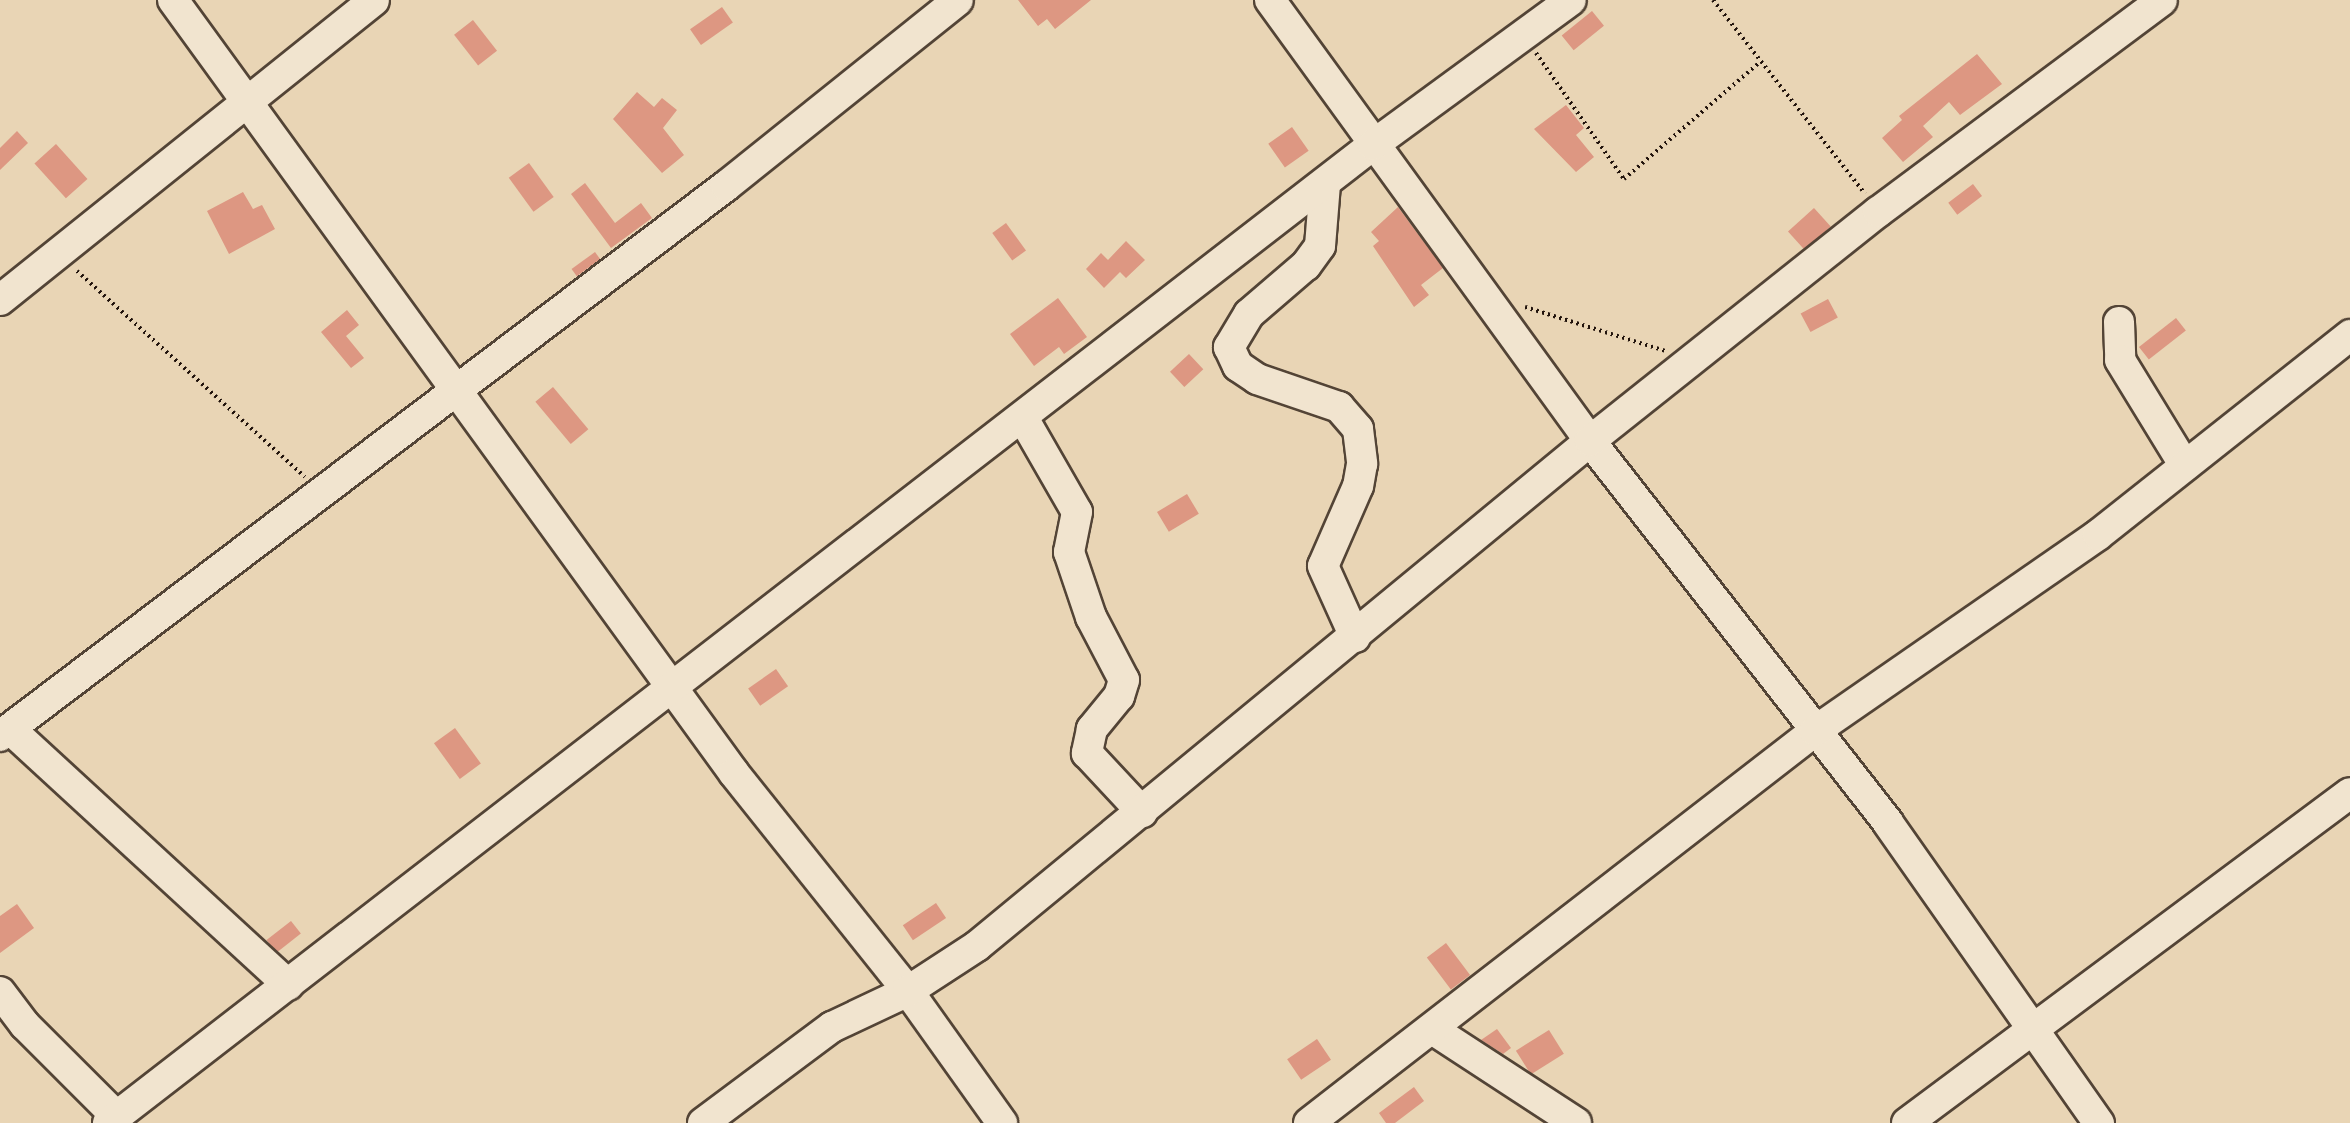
<!DOCTYPE html>
<html>
<head>
<meta charset="utf-8">
<style>
	body { margin:0 }
	#map { position:relative; width:2350px; height:1123px; overflow:hidden; background:#e9d5b5; font-family:"IM FELL Double Pica",serif }
	div>[style] { position:absolute }
	[style*='--x'] { left:calc(var(--x)*1px); top:calc(var(--y)*1px); width:calc(var(--w)*1px); rotate:calc(var(--a)*1deg) }
	.building>* { inset:0; background:#dd9782; transform-origin:0 0 }
	.path>* { height:4px; margin-top:-2px; transform-origin:0; background:repeating-linear-gradient(90deg,#21130c 0 2px,transparent 0 6px) }
	.roads { filter:drop-shadow(2px 0 #534436) drop-shadow(-2px 0 #534436) drop-shadow(0 2px #534436) drop-shadow(0 -2px #534436) }
	.minor>* { height:30px; margin:-15px; padding:0 15px; transform-origin:15px; border-radius:15px; background:#f1e4cf }
	span { translate:-50% -50%; white-space:nowrap; text-align:center; line-height:1.15; -webkit-text-stroke:6px #f1e4cf; paint-order:stroke }
</style>
</head>
<body>
<div id="map">
	<div class="building">
		<i style="clip-path:polygon(1018px 0,1091px 0,1055px 29px,1047px 19px,1038px 26px)"></i>
		<i style="left:722px;top:7px;width:19px;height:39px;rotate:55deg"></i>
		<i style="left:1592px;top:11px;width:19px;height:39px;rotate:51deg"></i>
		<i style="left:473px;top:20px;width:39px;height:24px;rotate:52deg"></i>
		<i style="clip-path:polygon(1977px 54px,2002px 84px,1960px 115px,1949px 102px,1923px 126px,1933px 137px,1903px 162px,1882px 138px,1902px 120px,1899px 116px)"></i>
		<i style="clip-path:polygon(637px 92px,654px 107px,662px 98px,677px 110px,663px 128px,684px 155px,662px 173px,613px 119px)"></i>
		<i style="clip-path:polygon(1566px 105px,1584px 128px,1576px 135px,1594px 157px,1576px 172px,1534px 129px)"></i>
		<i style="left:1292px;top:127px;width:29px;height:29px;rotate:55deg"></i>
		<i style="clip-path:polygon(17px 131px,28px 143px,0 170px,0 148px)"></i>
		<i style="left:56px;top:144px;width:47px;height:29px;rotate:48deg"></i>
		<i style="left:529px;top:163px;width:42px;height:25px;rotate:54deg"></i>
		<i style="clip-path:polygon(585px 183px,615px 223px,641px 203px,652px 218px,611px 248px,571px 194px)"></i>
		<i style="left:1973px;top:184px;width:15px;height:31px;rotate:53deg"></i>
		<i style="clip-path:polygon(243px 192px,253px 209px,262px 205px,275px 229px,229px 254px,207px 211px)"></i>
		<i style="clip-path:polygon(1398px 207px,1443px 268px,1421px 285px,1429px 295px,1414px 307px,1373px 246px,1379px 241px,1371px 232px)"></i>
		<i style="left:1814px;top:208px;width:25px;height:35px;rotate:48deg"></i>
		<i style="left:1006px;top:223px;width:34px;height:17px;rotate:54deg"></i>
		<i style="clip-path:polygon(1126px 241px,1145px 260px,1126px 278px,1120px 272px,1104px 288px,1086px 269px,1101px 253px,1108px 260px)"></i>
		<i style="left:595px;top:252px;width:9px;height:29px;rotate:54deg"></i>
		<i style="clip-path:polygon(1058px 298px,1087px 337px,1064px 354px,1059px 347px,1034px 366px,1010px 334px)"></i>
		<i style="left:1828px;top:299px;width:21px;height:31px;rotate:62deg"></i>
		<i style="clip-path:polygon(347px 310px,359px 325px,346px 336px,364px 358px,351px 368px,321px 332px)"></i>
		<i style="left:2176px;top:318px;width:16px;height:47px;rotate:52deg"></i>
		<i style="left:1189px;top:354px;width:21px;height:26px;rotate:47deg"></i>
		<i style="left:553px;top:387px;width:55px;height:23px;rotate:50deg"></i>
		<i style="left:1187px;top:494px;width:23px;height:35px;rotate:59deg"></i>
		<i style="left:776px;top:669px;width:21px;height:34px;rotate:55deg"></i>
		<i style="left:455px;top:728px;width:44px;height:26px;rotate:54deg"></i>
		<i style="left:936px;top:903px;width:18px;height:40px;rotate:56deg"></i>
		<i style="clip-path:polygon(17px 904px,34px 928px,0 953px,0 916px)"></i>
		<i style="left:291px;top:921px;width:16px;height:31px;rotate:52deg"></i>
		<i style="left:1446px;top:943px;width:40px;height:24px;rotate:53deg"></i>
		<i style="clip-path:polygon(1497px 1029px,1511px 1048px,1503px 1054px,1481px 1040px)"></i>
		<i style="left:1549px;top:1030px;width:28px;height:39px;rotate:58deg"></i>
		<i style="left:1317px;top:1039px;width:25px;height:36px;rotate:56deg"></i>
		<i style="clip-path:polygon(1414px 1087px,1424px 1101px,1395px 1123px,1386px 1123px,1379px 1113px)"></i>
	</div>
	<div class="path">
		<i style="--x:1713;--y:0;--w:246;--a:51.9"></i>
		<i style="--x:1536;--y:53;--w:154;--a:55.1"></i>
		<i style="--x:1624;--y:179;--w:179;--a:-40.7"></i>
		<i style="--x:77;--y:271;--w:307;--a:42.1"></i>
		<i style="--x:1525;--y:307;--w:147;--a:17.4"></i>
	</div>
	<div class="roads">
		<div class="minor">
			<i style="--x:173;--y:0;--w:955;--a:54.03"></i>
			<i style="--x:734;--y:773;--w:279;--a:51.4"></i>
			<i style="--x:908;--y:991;--w:162;--a:54.5"></i>
			<i style="--x:1270;--y:0;--w:545;--a:54.03"></i>
			<i style="--x:1590;--y:441;--w:484;--a:52"></i>
			<i style="--x:1888;--y:823;--w:367;--a:54.9"></i>
			<i style="--x:1325;--y:184;--w:62;--a:94.6"></i>
			<i style="--x:1320;--y:246;--w:24;--a:126"></i>
			<i style="--x:1306;--y:265;--w:75;--a:139.3"></i>
			<i style="--x:1249;--y:314;--w:39;--a:121"></i>
			<i style="--x:1229;--y:347;--w:21;--a:65"></i>
			<i style="--x:1238;--y:366;--w:23;--a:34"></i>
			<i style="--x:1257;--y:379;--w:87;--a:18.9"></i>
			<i style="--x:1339;--y:407;--w:29;--a:49"></i>
			<i style="--x:1358;--y:429;--w:35;--a:83"></i>
			<i style="--x:1362;--y:464;--w:22;--a:100"></i>
			<i style="--x:1358;--y:486;--w:87;--a:113.6"></i>
			<i style="--x:1323;--y:566;--w:78;--a:65.7"></i>
			<i style="--x:0;--y:300;--w:479;--a:-38.7"></i>
			<i style="--x:2119;--y:322;--w:38;--a:88"></i>
			<i style="--x:2120;--y:360;--w:124;--a:58.5"></i>
			<i style="--x:1023;--y:418;--w:108;--a:60.1"></i>
			<i style="--x:1077;--y:512;--w:41;--a:101.3"></i>
			<i style="--x:1069;--y:552;--w:69;--a:71.3"></i>
			<i style="--x:1091;--y:617;--w:71;--a:62.4"></i>
			<i style="--x:1124;--y:680;--w:17;--a:107"></i>
			<i style="--x:1119;--y:696;--w:43;--a:129.3"></i>
			<i style="--x:1092;--y:729;--w:25;--a:102"></i>
			<i style="--x:1087;--y:753;--w:81;--a:47"></i>
			<i style="--x:10;--y:729;--w:378;--a:42.6"></i>
			<i style="--x:0;--y:736;--w:911;--a:-37.15"></i>
			<i style="--x:726;--y:186;--w:297;--a:-38.7"></i>
			<i style="--x:0;--y:992;--w:41;--a:52.9"></i>
			<i style="--x:25;--y:1025;--w:129;--a:45"></i>
			<i style="--x:1432;--y:1029;--w:172;--a:33.1"></i>
			<i style="--x:108;--y:1123;--w:1599;--a:-37.71"></i>
			<i style="--x:1373;--y:145;--w:245;--a:-36.2"></i>
			<i style="--x:703;--y:1123;--w:161;--a:-36.7"></i>
			<i style="--x:832;--y:1027;--w:84;--a:-25.3"></i>
			<i style="--x:908;--y:991;--w:82;--a:-33.1"></i>
			<i style="--x:977;--y:946;--w:794;--a:-39.48"></i>
			<i style="--x:1590;--y:441;--w:368;--a:-38.5"></i>
			<i style="--x:1878;--y:212;--w:354;--a:-36.7"></i>
			<i style="--x:1309;--y:1123;--w:640;--a:-37.77"></i>
			<i style="--x:1815;--y:731;--w:344;--a:-34.7"></i>
			<i style="--x:2098;--y:535;--w:322;--a:-38.4"></i>
			<i style="--x:1907;--y:1123;--w:552;--a:-36.68"></i>
		</div>
	</div>
</div>
</body>
</html>
